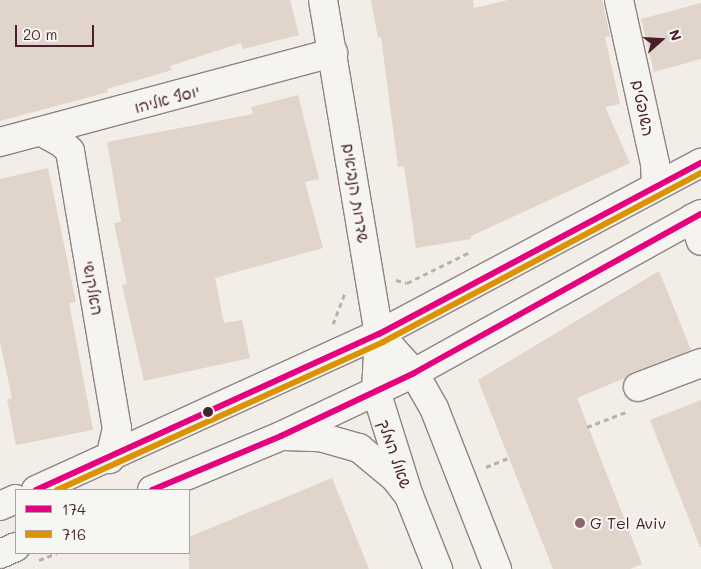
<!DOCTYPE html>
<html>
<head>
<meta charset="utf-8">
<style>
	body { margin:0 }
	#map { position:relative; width:701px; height:569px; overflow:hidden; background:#f2ede7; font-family:Mali,"Playpen Sans Hebrew",sans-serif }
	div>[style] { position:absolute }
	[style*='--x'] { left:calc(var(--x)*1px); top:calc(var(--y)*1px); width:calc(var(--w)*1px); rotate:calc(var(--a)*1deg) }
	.building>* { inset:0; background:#e0d4cb }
	.path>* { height:3px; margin-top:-1.5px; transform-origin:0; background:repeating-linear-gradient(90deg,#b6b1b0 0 5px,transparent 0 9px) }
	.roads { filter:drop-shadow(1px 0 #8e8383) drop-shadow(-1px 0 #8e8383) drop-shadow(0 1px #8e8383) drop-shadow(0 -1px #8e8383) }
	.minor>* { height:28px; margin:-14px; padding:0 14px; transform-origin:14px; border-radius:14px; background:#f5f4f1 }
	.major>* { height:28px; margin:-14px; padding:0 14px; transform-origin:14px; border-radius:14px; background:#f5f4f1 }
	.bus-1>* { height:6px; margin:-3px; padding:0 3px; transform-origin:3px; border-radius:3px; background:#e5007d }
	.bus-2>* { height:6px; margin:-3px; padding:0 3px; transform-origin:3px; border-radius:3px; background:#dd9206 }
	.dots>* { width:14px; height:14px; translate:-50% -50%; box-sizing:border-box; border:2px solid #f6f6f2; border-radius:50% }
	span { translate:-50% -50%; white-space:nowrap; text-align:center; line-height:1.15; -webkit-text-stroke:4px #f6f6f2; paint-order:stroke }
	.street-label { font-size:16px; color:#4a1f2b }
	.poi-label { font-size:16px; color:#4a1f2b }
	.left { translate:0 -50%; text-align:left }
	.legend { position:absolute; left:15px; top:489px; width:175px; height:65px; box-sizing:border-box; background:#f6f6f2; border:1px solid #b1a0a2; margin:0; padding:6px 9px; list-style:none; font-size:15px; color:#4a1f2b }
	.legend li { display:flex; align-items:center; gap:10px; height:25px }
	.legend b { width:25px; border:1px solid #b1a0a2 }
	.north { position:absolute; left:636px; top:15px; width:50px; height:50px; -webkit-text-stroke:4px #f6f6f2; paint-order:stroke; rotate:71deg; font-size:14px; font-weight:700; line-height:20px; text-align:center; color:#4a1f2b }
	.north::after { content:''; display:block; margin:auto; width:18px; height:22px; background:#4a1f2b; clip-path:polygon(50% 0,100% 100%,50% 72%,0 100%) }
	.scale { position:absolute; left:15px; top:25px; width:79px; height:22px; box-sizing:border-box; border:2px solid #4a1f2b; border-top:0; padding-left:6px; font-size:15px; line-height:18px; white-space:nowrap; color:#4a1f2b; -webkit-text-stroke:4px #f6f6f2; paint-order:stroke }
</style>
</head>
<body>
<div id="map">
	<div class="building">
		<i style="clip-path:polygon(0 0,290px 0,299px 35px,243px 49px,241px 43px,170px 66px,172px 70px,107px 89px,108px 92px,0 121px)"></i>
		<i style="clip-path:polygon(371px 0,473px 0,474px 8px,508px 0,602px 0,610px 36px,605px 37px,620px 104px,605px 107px,630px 163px,471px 236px,471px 239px,416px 248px,404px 166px,398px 167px,381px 37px,378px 38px)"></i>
		<i style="clip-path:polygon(701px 3px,701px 59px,654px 72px,641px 19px)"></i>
		<i style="clip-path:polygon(298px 95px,319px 179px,305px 182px,323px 248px,215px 278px,224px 323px,242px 320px,250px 358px,144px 381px,122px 285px,127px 284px,114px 223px,121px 222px,107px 142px,253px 114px,251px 107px)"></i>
		<i style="clip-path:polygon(48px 168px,76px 302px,69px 303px,93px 430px,16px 445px,7px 399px,12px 398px,0 342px,0 179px)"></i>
		<i style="clip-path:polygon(659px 271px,691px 350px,577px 398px,642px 564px,630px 569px,553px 569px,478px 380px)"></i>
		<i style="clip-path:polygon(701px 400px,701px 547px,700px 547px,650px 420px)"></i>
		<i style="clip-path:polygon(332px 478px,369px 569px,189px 569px,189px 537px)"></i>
	</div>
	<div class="path">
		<i style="--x:396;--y:280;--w:11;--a:15"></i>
		<i style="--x:407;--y:283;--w:70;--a:-26.2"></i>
		<i style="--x:333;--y:324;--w:34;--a:-69"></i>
		<i style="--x:587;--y:427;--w:42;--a:-21"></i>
		<i style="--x:486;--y:467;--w:24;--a:-22"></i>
		<i style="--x:39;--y:560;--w:19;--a:-21"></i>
	</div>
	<div class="roads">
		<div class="minor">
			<i style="--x:323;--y:0;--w:339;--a:80.5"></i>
			<i style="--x:379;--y:334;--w:57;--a:93"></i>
			<i style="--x:376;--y:391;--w:110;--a:72.6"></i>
			<i style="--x:409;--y:496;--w:79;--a:68.3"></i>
			<i style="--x:619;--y:0;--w:168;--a:77.6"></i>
			<i style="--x:655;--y:164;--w:22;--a:87"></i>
			<i style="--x:42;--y:132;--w:23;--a:29"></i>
			<i style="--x:62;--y:143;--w:11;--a:45"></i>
			<i style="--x:70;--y:151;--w:281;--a:80.4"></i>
			<i style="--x:117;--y:428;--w:32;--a:103"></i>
			<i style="--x:0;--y:142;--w:345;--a:-15"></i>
			<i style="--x:693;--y:218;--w:24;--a:71"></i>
			<i style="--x:379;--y:334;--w:52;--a:48.1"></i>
			<i style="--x:414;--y:373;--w:40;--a:60.3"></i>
			<i style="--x:434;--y:408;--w:173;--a:68.6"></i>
			<i style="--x:638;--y:387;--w:67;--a:-20.9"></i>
		</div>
		<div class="major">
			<i style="--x:285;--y:436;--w:35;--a:2"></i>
			<i style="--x:320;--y:437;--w:41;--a:15.8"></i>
			<i style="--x:359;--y:448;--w:47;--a:39.8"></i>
			<i style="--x:395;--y:478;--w:23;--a:52"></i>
			<i style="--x:36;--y:490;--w:377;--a:-24.5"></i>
			<i style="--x:379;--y:334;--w:365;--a:-28"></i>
			<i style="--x:152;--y:490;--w:140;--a:-22.7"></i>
			<i style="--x:281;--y:436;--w:147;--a:-25.3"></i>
			<i style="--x:414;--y:373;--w:328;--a:-29"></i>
			<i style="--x:0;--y:506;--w:17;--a:-24"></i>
			<i style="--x:0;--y:554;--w:17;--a:-24"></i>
		</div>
	</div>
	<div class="bus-1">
		<i style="--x:36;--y:490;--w:377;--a:-24.5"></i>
		<i style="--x:379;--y:334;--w:365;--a:-28"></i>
		<i style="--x:152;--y:490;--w:140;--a:-22.7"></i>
		<i style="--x:281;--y:436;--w:147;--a:-25.3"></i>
		<i style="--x:414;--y:373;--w:328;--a:-29"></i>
	</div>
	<div class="bus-2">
		<i style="--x:57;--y:490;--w:358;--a:-24.4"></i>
		<i style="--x:383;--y:342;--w:360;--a:-28"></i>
	</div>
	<div class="dots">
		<i style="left:208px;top:412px;background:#4a1f2b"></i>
		<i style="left:580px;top:523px;background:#85676d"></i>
	</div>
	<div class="street-label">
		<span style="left:167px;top:99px;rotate:-15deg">יוסף אליהו</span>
		<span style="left:643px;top:108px;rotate:78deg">השופטים</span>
		<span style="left:356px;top:193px;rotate:81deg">שדרות הנביאים</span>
		<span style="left:93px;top:288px;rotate:80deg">האלקושי</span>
		<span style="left:395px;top:454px;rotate:71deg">שאול המלך</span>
	</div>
	<div class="poi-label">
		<span class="left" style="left:590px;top:523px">G Tel Aviv</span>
	</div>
	<ul class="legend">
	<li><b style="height:6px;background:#e5007d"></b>174</li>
	<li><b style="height:6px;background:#dd9206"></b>716</li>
	</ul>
	<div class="north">N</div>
	<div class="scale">20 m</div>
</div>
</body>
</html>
